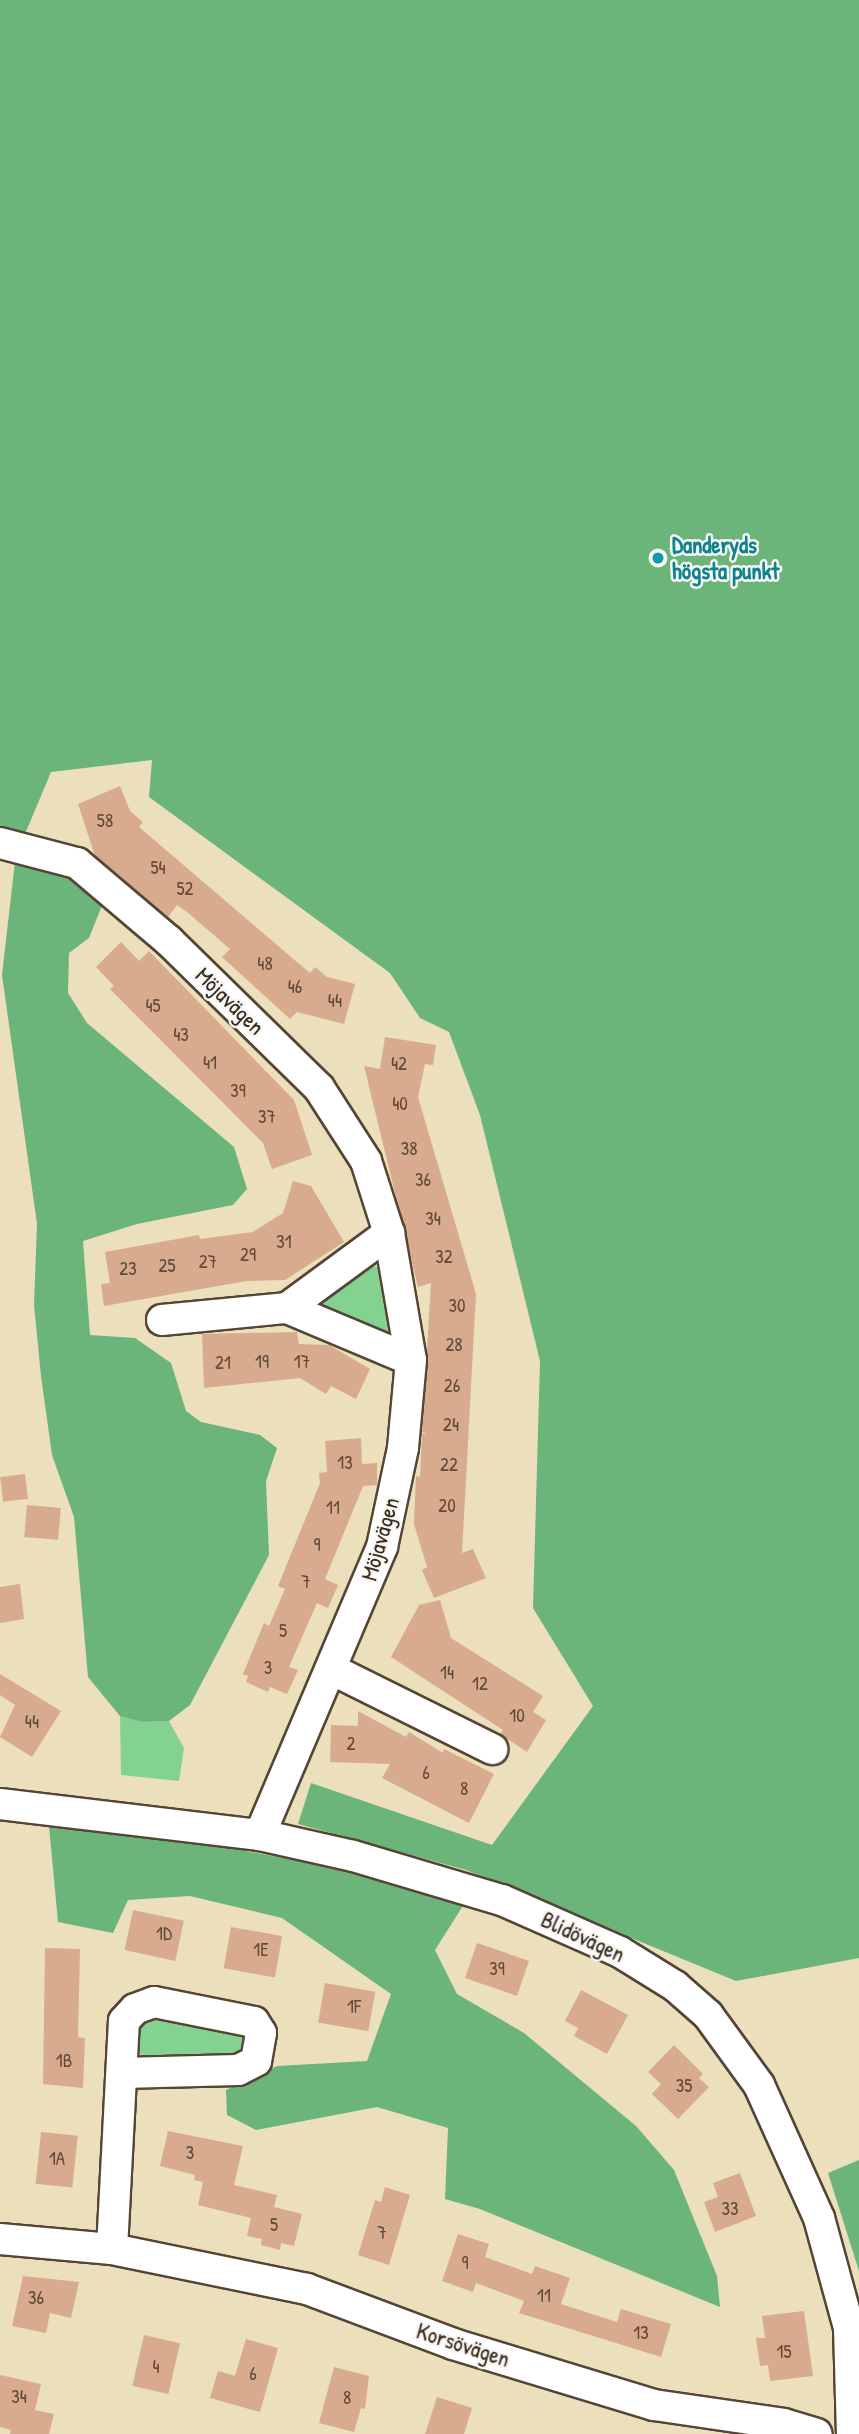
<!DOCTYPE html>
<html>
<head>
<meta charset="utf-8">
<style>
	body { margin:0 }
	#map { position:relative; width:859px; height:2434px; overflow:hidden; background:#ebdfbc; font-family:"Patrick Hand",sans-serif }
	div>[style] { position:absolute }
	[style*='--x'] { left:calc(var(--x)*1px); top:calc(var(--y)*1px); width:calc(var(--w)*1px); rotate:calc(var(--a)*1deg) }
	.green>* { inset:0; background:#84d290 }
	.forest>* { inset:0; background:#6bb47a }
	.building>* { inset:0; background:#d8ab8e; transform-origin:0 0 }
	.roads { filter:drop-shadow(2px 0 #554536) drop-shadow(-2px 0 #554536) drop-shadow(0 2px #554536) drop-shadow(0 -2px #554536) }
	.minor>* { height:30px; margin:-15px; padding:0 15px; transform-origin:15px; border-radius:15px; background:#fff }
	.dots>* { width:19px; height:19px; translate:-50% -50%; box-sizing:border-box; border:4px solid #f6f6f2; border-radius:50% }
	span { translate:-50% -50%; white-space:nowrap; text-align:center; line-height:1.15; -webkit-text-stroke:5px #f6f6f2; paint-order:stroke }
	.number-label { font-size:19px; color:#624a3a }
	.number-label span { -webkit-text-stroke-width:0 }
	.culture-label { font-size:23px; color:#0d838f; font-weight:700 }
	.left { translate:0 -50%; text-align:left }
	.street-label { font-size:23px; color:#3b2a1e }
</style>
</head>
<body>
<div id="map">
	<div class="green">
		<i style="clip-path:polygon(371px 1264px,381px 1270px,394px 1326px,378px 1337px,346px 1314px,316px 1302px)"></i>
		<i style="clip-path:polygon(120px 1716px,143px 1722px,169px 1721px,184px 1748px,179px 1781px,121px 1775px)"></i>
		<i style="clip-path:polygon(150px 2015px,245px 2030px,247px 2049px,233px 2059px,156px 2062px,137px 2052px,133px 2041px,134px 2027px)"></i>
	</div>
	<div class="forest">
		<i style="clip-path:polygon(0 0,859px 0,859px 1958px,736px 1981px,466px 1870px,298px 1824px,311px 1783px,492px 1845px,593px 1706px,533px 1608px,540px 1361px,480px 1115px,449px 1032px,420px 1018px,390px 973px,149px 797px,152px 760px,51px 772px,25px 834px,0 831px)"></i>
		<i style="clip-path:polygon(16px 853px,61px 869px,103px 903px,89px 938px,69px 953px,68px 993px,87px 1023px,234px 1147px,247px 1189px,233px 1205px,137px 1224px,83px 1241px,90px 1335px,135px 1338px,171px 1363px,186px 1411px,201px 1422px,260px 1435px,277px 1448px,266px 1481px,269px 1555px,190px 1705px,169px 1721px,142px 1722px,120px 1716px,88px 1677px,74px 1517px,52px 1455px,41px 1376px,34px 1305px,37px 1224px,2px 975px)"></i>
		<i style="clip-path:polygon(49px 1826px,219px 1846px,405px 1881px,466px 1901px,435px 1950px,457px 1994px,524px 2033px,636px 2126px,674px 2170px,717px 2276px,720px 2307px,480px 2209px,445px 2199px,448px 2128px,377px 2107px,256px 2130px,227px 2115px,226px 2090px,277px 2066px,367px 2061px,391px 1994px,282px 1918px,190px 1896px,128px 1900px,113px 1933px,58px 1922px)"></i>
		<i style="clip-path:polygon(859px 2160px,859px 2271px,828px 2173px)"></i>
	</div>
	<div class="building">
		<i style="clip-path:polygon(120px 786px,130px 811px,143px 822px,139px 827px,291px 957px,310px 973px,315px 967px,327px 977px,355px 984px,344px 1024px,297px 1012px,290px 1019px,222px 957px,230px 949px,187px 912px,177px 905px,168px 917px,95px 856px,78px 804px)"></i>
		<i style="clip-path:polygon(121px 942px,139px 961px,149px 951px,294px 1100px,312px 1155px,272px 1169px,263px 1143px,110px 989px,114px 986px,96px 967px)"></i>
		<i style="clip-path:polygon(385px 1037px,436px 1045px,433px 1065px,425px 1064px,418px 1097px,476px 1294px,462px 1553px,473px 1549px,486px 1578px,434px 1598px,422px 1570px,427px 1567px,414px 1524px,416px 1476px,420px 1477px,422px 1434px,427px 1434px,422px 1432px,431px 1283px,418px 1287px,364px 1066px,380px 1069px)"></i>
		<i style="clip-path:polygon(293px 1181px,311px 1186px,344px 1242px,285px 1280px,247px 1281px,104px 1306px,101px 1284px,110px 1283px,105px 1252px,199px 1235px,200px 1239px,253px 1232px,283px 1213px)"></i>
		<i style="clip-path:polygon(297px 1332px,299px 1344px,329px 1345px,370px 1369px,356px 1399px,331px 1386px,326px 1394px,300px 1378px,204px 1388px,202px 1334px)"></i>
		<i style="clip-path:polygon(361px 1438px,362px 1464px,377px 1463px,377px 1485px,363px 1486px,325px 1579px,338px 1585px,328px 1608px,317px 1603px,289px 1667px,298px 1670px,287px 1694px,270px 1687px,268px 1692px,246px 1682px,248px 1676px,243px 1674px,264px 1623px,269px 1626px,285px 1589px,278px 1586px,320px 1483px,319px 1473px,327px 1472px,325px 1441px)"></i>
		<i style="left:25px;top:1474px;width:25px;height:25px;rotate:83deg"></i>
		<i style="left:27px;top:1505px;width:34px;height:32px;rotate:5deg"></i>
		<i style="clip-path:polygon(20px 1584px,24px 1619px,0 1623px,0 1587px)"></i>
		<i style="clip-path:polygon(440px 1600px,451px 1638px,543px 1696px,533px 1712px,546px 1720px,527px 1752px,500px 1734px,503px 1730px,391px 1657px,419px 1605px)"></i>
		<i style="clip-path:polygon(0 1674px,61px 1711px,32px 1757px,0 1737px,15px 1705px,0 1695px)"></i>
		<i style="clip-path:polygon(358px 1711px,406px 1737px,409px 1732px,443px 1753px,444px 1749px,494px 1774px,469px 1823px,382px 1778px,390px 1764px,330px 1762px,331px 1725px,358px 1726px)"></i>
		<i style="left:133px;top:1910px;width:52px;height:41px;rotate:12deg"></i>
		<i style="left:231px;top:1927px;width:52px;height:42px;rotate:10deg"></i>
		<i style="left:477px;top:1943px;width:55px;height:37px;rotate:19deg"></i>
		<i style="clip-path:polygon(45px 1948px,80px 1949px,78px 2037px,85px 2038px,83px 2088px,43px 2084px)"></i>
		<i style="left:325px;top:1983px;width:51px;height:40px;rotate:10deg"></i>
		<i style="clip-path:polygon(581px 1990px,628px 2015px,607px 2054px,574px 2036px,578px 2028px,565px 2021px)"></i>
		<i style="clip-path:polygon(674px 2045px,703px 2074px,699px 2078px,709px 2087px,678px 2119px,652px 2094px,661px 2084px,648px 2072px)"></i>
		<i style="clip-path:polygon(168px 2131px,243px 2146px,234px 2185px,277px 2195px,274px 2207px,302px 2214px,294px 2246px,281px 2243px,280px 2250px,261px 2245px,262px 2239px,247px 2236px,251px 2218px,198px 2205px,203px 2182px,194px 2180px,195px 2175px,160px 2166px)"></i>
		<i style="left:41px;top:2132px;width:37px;height:52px;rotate:6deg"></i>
		<i style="clip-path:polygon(740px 2173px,756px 2216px,715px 2232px,704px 2202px,718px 2197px,713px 2183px)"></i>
		<i style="clip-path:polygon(385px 2187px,410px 2195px,389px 2265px,358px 2255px,375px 2200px,381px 2202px)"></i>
		<i style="clip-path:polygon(458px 2234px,489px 2244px,485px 2257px,532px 2274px,535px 2266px,570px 2278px,561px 2304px,617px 2322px,621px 2309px,671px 2324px,661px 2357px,519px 2313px,524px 2301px,476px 2283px,473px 2292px,442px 2281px)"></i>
		<i style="clip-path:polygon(23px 2276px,79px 2282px,71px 2318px,50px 2313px,46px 2333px,12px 2326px)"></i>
		<i style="clip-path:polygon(804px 2311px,813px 2376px,770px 2381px,768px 2365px,760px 2366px,756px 2338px,765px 2338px,762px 2316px)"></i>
		<i style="left:144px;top:2335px;width:37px;height:52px;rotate:13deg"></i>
		<i style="clip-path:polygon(246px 2339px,278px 2348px,260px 2412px,210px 2398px,218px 2371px,235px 2376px)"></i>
		<i style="clip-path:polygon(334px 2367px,369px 2376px,365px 2409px,361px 2408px,354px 2432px,319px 2423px)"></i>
		<i style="clip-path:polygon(0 2375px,41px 2384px,35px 2410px,54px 2414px,49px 2434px,10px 2434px,11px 2430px,0 2427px)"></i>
		<i style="clip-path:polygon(437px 2397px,472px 2408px,464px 2434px,425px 2434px)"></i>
	</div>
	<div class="roads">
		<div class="minor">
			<i style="--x:0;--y:843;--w:80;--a:14.6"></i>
			<i style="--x:77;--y:863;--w:121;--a:40.3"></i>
			<i style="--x:169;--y:941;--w:210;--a:44.4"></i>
			<i style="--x:319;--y:1088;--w:87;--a:57.2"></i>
			<i style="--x:366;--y:1161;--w:76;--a:72.3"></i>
			<i style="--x:389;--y:1233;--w:129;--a:80.2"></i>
			<i style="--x:411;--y:1360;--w:88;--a:95.2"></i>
			<i style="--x:403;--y:1448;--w:101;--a:102"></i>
			<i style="--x:382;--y:1547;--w:313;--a:113"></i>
			<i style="--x:287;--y:1308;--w:134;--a:22.8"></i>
			<i style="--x:162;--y:1320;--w:126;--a:-5.5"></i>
			<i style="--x:287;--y:1308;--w:127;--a:-36.3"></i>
			<i style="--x:333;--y:1670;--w:178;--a:26.4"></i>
			<i style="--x:0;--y:1804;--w:262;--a:6.8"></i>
			<i style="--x:260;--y:1835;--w:95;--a:12.7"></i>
			<i style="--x:353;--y:1856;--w:155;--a:16.5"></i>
			<i style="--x:502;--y:1900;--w:129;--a:23.8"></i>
			<i style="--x:620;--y:1952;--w:65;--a:31.7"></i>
			<i style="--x:675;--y:1986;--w:44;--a:41.3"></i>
			<i style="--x:708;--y:2015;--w:87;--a:53.9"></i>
			<i style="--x:759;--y:2085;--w:146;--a:65.7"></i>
			<i style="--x:819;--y:2218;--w:114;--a:74.7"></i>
			<i style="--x:849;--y:2328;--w:106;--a:88.4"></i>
			<i style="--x:0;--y:2239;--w:112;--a:5.1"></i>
			<i style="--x:112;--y:2249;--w:199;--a:11.6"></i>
			<i style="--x:307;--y:2289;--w:156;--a:20.6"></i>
			<i style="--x:453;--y:2344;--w:210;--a:16.9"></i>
			<i style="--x:654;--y:2405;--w:131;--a:8.3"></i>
			<i style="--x:784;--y:2424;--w:34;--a:17"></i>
			<i style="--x:112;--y:2249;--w:228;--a:-87"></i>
			<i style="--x:124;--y:2021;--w:16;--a:-47"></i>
			<i style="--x:135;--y:2009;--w:20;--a:-20"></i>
			<i style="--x:154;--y:2002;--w:102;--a:11.3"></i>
			<i style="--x:254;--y:2022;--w:13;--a:58"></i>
			<i style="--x:261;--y:2033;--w:28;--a:100"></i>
			<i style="--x:256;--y:2061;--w:20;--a:153"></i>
			<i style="--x:238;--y:2070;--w:116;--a:178.5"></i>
		</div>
	</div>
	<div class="dots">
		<i style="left:658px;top:558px;background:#0f9aa8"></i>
	</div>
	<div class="number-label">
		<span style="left:105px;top:821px">58</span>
		<span style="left:158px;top:868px">54</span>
		<span style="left:185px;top:889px">52</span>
		<span style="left:265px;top:964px">48</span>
		<span style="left:295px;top:987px">46</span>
		<span style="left:335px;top:1001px">44</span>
		<span style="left:153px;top:1006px">45</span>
		<span style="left:181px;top:1035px">43</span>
		<span style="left:210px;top:1063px">41</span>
		<span style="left:399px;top:1064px">42</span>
		<span style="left:238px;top:1091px">39</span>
		<span style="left:400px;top:1104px">40</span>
		<span style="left:267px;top:1117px">37</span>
		<span style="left:409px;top:1149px">38</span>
		<span style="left:423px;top:1180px">36</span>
		<span style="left:433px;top:1219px">34</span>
		<span style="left:284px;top:1242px">31</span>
		<span style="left:248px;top:1255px">29</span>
		<span style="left:444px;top:1257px">32</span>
		<span style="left:208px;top:1262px">27</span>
		<span style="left:167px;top:1266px">25</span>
		<span style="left:128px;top:1269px">23</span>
		<span style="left:457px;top:1306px">30</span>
		<span style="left:454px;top:1345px">28</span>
		<span style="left:262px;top:1362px">19</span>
		<span style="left:302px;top:1362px">17</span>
		<span style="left:223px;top:1363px">21</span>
		<span style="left:452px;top:1386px">26</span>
		<span style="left:451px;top:1425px">24</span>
		<span style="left:345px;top:1463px">13</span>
		<span style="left:449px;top:1465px">22</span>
		<span style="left:447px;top:1506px">20</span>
		<span style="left:333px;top:1508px">11</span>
		<span style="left:317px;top:1545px">9</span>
		<span style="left:306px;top:1582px">7</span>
		<span style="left:283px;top:1631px">5</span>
		<span style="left:268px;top:1668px">3</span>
		<span style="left:447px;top:1673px">14</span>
		<span style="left:480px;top:1684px">12</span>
		<span style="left:517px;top:1716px">10</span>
		<span style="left:32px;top:1722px">44</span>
		<span style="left:351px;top:1744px">2</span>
		<span style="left:426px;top:1773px">6</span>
		<span style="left:464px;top:1789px">8</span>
		<span style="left:164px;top:1934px">1D</span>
		<span style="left:261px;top:1950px">1E</span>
		<span style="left:497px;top:1969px">39</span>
		<span style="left:354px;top:2007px">1F</span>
		<span style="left:64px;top:2061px">1B</span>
		<span style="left:684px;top:2086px">35</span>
		<span style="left:190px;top:2153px">3</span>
		<span style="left:57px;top:2159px">1A</span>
		<span style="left:730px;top:2209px">33</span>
		<span style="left:274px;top:2225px">5</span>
		<span style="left:382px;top:2233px">7</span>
		<span style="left:465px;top:2263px">9</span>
		<span style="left:544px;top:2296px">11</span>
		<span style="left:36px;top:2298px">36</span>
		<span style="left:641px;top:2333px">13</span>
		<span style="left:784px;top:2352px">15</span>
		<span style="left:156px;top:2367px">4</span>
		<span style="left:253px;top:2374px">6</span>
		<span style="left:19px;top:2397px">34</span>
		<span style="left:347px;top:2398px">8</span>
	</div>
	<div class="culture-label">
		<span class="left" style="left:672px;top:558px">Danderyds<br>högsta punkt</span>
	</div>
	<div class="street-label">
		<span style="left:230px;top:1001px;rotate:44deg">Möjavägen</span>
		<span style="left:380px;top:1539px;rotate:-74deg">Möjavägen</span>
		<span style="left:583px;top:1937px;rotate:25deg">Blidövägen</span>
		<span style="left:463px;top:2345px;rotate:18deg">Korsövägen</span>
	</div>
</div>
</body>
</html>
